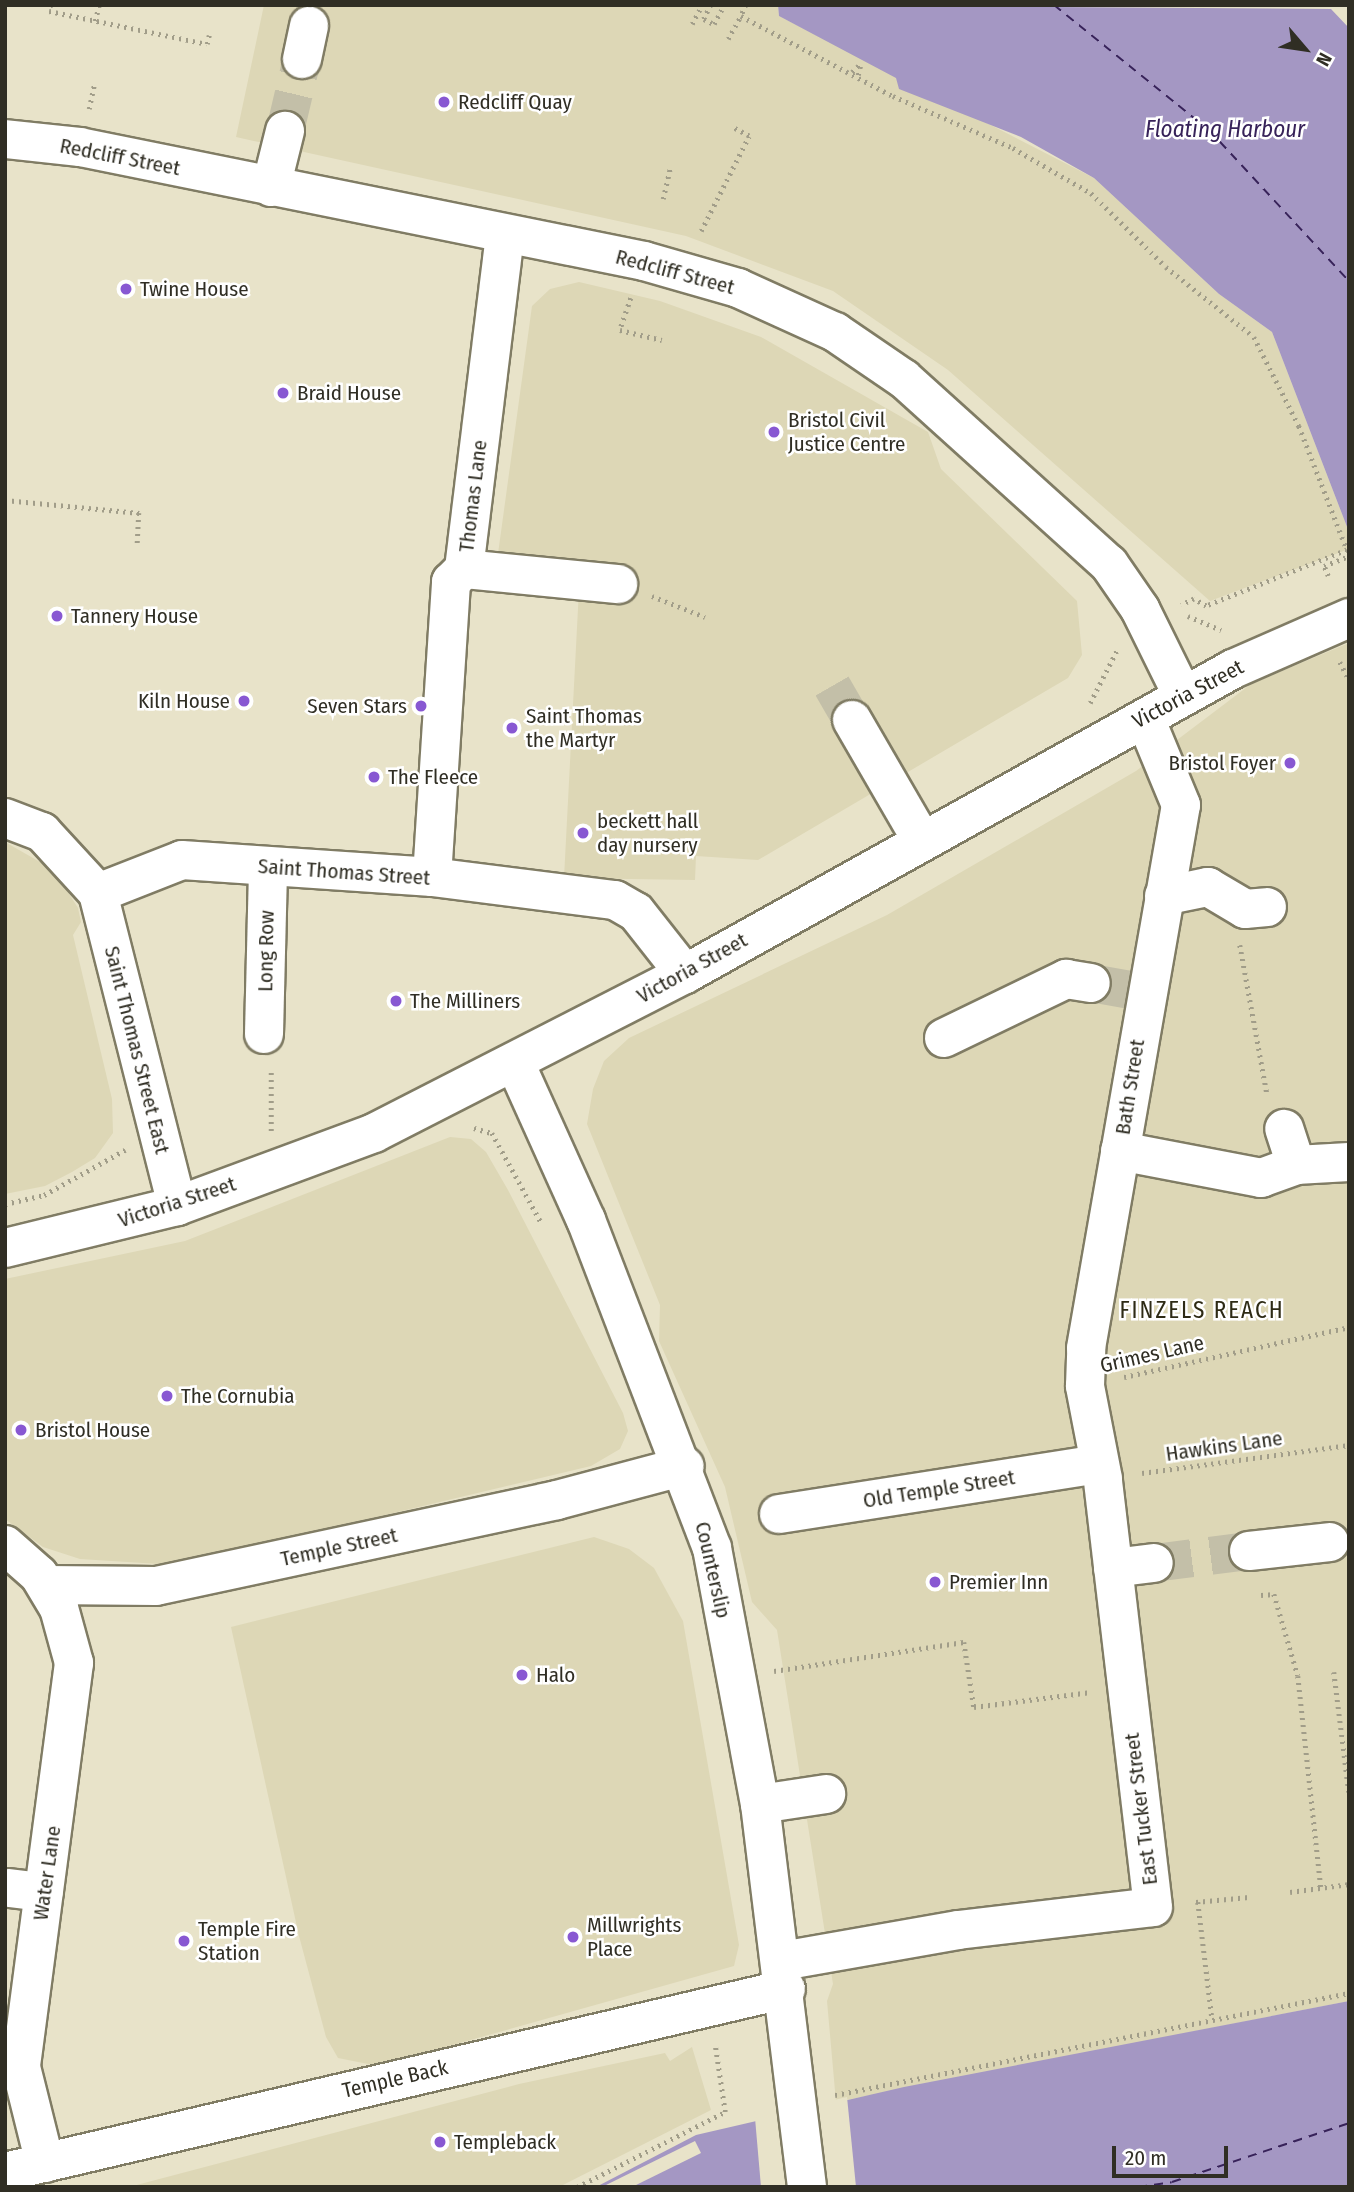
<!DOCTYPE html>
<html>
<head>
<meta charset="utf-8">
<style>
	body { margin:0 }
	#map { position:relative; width:1354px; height:2192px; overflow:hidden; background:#e8e3c9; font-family:"Fira Sans Condensed",sans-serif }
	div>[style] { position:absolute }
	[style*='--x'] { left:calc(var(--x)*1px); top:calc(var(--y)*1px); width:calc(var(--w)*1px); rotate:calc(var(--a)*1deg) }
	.built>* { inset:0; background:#ddd7b6 }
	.water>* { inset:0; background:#a497c3 }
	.pier>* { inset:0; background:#e8e3c9 }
	.ferry>* { height:2px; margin-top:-1px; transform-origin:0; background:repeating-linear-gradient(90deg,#372259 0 9px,transparent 0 16px) }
	.minor-tunnel>* { height:38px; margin-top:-19px; transform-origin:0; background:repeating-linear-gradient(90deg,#c3bfa8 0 38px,transparent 0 57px) }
	.path>* { height:4.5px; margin-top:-2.25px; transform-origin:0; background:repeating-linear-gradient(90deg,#a19d89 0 2px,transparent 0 7px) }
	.roads { filter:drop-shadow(2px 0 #807c64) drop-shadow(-2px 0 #807c64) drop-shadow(0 2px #807c64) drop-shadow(0 -2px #807c64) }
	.minor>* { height:38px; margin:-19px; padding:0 19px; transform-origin:19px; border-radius:19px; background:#fff }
	.major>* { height:38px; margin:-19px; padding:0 19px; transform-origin:19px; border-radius:19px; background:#fff }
	.dots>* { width:19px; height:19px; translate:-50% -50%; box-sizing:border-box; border:4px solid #fff; border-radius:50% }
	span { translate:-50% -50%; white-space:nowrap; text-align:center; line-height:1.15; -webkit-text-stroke:5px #fff; paint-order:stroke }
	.poi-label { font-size:21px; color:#302e24 }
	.left { translate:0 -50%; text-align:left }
	.right { translate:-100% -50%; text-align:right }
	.street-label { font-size:21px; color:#302e24 }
	.water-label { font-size:23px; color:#372259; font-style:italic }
	.neighbourhood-label { font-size:23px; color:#2e2b15; letter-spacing:2px }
	.frame { position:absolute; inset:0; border:7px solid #302e24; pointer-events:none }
	.north { position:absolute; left:1270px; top:14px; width:70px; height:70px; -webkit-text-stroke:5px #fff; paint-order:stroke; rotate:119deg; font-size:19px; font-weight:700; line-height:28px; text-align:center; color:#302e24 }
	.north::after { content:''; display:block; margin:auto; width:24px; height:32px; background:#302e24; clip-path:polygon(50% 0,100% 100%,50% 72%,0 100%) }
	.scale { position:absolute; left:1112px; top:2146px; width:116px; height:32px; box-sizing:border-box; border:4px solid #302e24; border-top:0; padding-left:9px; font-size:21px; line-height:24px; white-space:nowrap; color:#302e24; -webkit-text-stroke:5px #fff; paint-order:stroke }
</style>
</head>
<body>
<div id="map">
	<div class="built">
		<i style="clip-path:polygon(264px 5px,778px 5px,779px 16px,1094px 178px,1219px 294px,1272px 332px,1349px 532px,1349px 549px,1210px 601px,948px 370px,833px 291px,686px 236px,236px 137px)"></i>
		<i style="clip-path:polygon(579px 282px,660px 301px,761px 337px,928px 432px,941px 469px,1077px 601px,1082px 655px,1068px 678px,758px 860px,696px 856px,695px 880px,564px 878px,579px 589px,494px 583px,532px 306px,550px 289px)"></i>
		<i style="clip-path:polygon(1349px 643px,1349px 2001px,836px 2102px,827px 2001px,833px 1984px,777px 1630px,752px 1602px,725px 1487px,659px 1341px,660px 1305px,587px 1124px,593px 1089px,604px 1061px,629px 1038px,887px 915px,1136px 771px,1251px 684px)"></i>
		<i style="clip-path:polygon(5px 842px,54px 870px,78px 908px,81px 922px,73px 935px,112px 1099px,113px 1133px,95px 1158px,72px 1172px,45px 1186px,5px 1194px)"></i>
		<i style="clip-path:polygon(450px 1137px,471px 1139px,486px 1152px,508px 1190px,623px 1413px,628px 1431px,620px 1449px,591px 1466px,175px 1565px,80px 1559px,43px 1547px,5px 1519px,5px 1279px,185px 1241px)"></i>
		<i style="clip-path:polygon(594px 1537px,629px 1549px,654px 1568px,683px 1621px,739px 1945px,734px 1966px,378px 2066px,338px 2058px,326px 2037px,299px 1936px,231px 1627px)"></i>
		<i style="clip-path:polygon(692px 2047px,711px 2110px,559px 2187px,129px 2187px,519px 2084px,665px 2053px,670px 2061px)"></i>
	</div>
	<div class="water">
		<i style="clip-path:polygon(778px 5px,1331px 9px,1349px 28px,1349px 532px,1272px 332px,1219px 294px,1094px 178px,1021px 137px,899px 89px,896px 78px,779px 16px)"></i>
		<i style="clip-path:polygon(1349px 2001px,1349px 2187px,596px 2187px,696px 2135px,904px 2087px)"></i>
	</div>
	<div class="pier">
		<i style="clip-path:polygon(847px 2097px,856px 2187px,761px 2187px,755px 2118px)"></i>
		<i style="clip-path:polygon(695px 2141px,701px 2153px,632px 2187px,602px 2187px)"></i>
	</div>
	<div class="ferry">
		<i style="--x:1054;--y:5;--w:199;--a:38.9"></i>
		<i style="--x:1209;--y:130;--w:206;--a:47.2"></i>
		<i style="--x:1138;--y:2187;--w:34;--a:-8"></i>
		<i style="--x:1172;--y:2182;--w:187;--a:-18.4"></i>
	</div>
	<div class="minor-tunnel">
		<i style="--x:285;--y:131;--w:74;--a:-76.7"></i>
		<i style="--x:832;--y:686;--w:39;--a:60"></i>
		<i style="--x:1091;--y:983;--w:40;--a:10"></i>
		<i style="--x:1154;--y:1563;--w:96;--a:-7.2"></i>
	</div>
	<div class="path">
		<i style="--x:51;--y:5;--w:6;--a:108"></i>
		<i style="--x:49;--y:11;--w:161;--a:11.8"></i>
		<i style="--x:207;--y:44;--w:9;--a:-77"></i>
		<i style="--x:711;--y:5;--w:16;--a:117"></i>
		<i style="--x:704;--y:19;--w:11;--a:27"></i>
		<i style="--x:714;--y:24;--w:21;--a:-62"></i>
		<i style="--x:746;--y:5;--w:12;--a:114"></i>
		<i style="--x:741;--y:16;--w:172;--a:27.8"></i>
		<i style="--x:893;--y:96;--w:131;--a:23.4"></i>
		<i style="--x:1013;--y:148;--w:90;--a:30"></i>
		<i style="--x:1091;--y:193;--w:105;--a:44.6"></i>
		<i style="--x:1166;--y:267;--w:112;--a:38.5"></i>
		<i style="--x:1254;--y:337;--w:100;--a:63.2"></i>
		<i style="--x:1299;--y:426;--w:133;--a:68.8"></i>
		<i style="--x:1347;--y:550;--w:152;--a:158.3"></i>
		<i style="--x:1206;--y:606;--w:14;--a:-150"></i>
		<i style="--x:1194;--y:599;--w:14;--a:155"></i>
		<i style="--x:95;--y:21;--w:16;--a:-76"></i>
		<i style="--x:692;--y:24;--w:21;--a:-62"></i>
		<i style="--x:728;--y:39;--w:26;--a:-61"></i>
		<i style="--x:852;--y:72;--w:11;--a:-45"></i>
		<i style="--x:858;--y:75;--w:12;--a:-76"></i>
		<i style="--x:89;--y:109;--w:25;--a:-78"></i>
		<i style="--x:663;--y:199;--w:31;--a:-77"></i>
		<i style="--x:701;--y:231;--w:106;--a:-63.2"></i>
		<i style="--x:749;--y:136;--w:19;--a:-152"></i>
		<i style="--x:631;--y:298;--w:34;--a:109"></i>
		<i style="--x:620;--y:330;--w:43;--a:13.4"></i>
		<i style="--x:5;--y:500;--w:135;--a:5.5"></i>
		<i style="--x:139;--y:513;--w:34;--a:93"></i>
		<i style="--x:1328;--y:576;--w:11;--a:-112"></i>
		<i style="--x:1324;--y:566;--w:27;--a:-22"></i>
		<i style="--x:652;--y:596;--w:57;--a:21.6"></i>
		<i style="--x:1188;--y:616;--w:36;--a:23"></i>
		<i style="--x:1340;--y:662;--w:20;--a:63"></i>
		<i style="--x:1090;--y:703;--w:59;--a:-63"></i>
		<i style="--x:1240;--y:945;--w:151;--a:79.7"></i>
		<i style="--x:474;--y:1128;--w:19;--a:16"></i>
		<i style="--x:492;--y:1133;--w:102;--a:61.2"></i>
		<i style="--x:271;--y:1131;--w:62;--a:-90"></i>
		<i style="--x:5;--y:1204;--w:40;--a:-13"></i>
		<i style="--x:44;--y:1195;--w:93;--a:-29.1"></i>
		<i style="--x:1124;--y:1377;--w:230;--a:-12.5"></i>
		<i style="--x:1142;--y:1473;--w:209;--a:-7.7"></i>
		<i style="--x:1261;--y:1595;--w:13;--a:-4"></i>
		<i style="--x:1274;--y:1594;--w:85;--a:73.7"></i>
		<i style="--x:1298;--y:1676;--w:212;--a:83.8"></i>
		<i style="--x:774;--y:1671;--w:192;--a:-8.7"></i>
		<i style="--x:964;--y:1642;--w:66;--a:81.3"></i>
		<i style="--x:974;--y:1707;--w:118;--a:-7.3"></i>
		<i style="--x:1334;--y:1672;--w:121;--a:82.9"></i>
		<i style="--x:1290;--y:1892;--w:60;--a:-7.7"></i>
		<i style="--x:1196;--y:1902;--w:53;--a:-5.4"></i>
		<i style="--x:1198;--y:1902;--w:117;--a:83.1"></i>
		<i style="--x:835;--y:2095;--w:524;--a:-11.22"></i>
		<i style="--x:577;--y:2187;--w:166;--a:-26.9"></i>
		<i style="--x:725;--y:2112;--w:68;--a:-98.5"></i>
	</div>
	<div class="roads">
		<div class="minor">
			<i style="--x:302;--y:59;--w:34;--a:-78"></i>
			<i style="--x:5;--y:139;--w:75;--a:6.1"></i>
			<i style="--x:80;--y:147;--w:575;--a:11.43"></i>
			<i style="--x:644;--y:261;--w:98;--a:16"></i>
			<i style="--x:738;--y:288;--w:107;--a:24.4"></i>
			<i style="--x:835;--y:332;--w:83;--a:34.3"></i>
			<i style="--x:904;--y:379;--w:276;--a:42.1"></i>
			<i style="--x:1109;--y:564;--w:55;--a:55.4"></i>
			<i style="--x:1140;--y:609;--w:97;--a:63.7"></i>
			<i style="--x:271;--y:187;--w:58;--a:-76"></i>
			<i style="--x:464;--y:569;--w:155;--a:5.6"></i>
			<i style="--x:852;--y:720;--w:138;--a:59.9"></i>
			<i style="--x:5;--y:818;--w:40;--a:21"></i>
			<i style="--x:42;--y:832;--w:83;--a:47.4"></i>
			<i style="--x:98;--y:893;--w:323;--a:75.8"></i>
			<i style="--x:432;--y:877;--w:296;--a:-86.3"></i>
			<i style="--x:451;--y:582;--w:18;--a:-45"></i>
			<i style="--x:464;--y:569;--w:337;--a:-83"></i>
			<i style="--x:98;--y:893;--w:90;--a:-21.4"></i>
			<i style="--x:182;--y:860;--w:251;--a:3.9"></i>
			<i style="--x:432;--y:877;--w:184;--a:7.2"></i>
			<i style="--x:615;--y:900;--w:24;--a:30"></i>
			<i style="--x:636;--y:912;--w:79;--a:51.7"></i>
			<i style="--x:1164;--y:896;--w:45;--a:-11.6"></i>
			<i style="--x:1208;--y:887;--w:43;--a:30.7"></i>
			<i style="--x:1245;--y:909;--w:22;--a:-5"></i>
			<i style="--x:264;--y:1034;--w:165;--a:-88.6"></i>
			<i style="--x:944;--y:1038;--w:136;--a:-25.8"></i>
			<i style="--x:1066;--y:979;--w:25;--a:9"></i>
			<i style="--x:515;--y:1063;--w:172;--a:65.7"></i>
			<i style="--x:586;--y:1220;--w:351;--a:69"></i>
			<i style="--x:712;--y:1548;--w:260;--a:79.4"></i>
			<i style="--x:760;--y:1804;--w:386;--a:83"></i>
			<i style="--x:1120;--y:1151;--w:144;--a:10.8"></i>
			<i style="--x:1261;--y:1178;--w:37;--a:-20"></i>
			<i style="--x:1296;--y:1165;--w:38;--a:-108"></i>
			<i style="--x:1296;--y:1165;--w:53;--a:-3.2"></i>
			<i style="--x:779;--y:1514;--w:324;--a:-8.9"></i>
			<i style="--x:5;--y:1545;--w:45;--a:41.4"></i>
			<i style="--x:39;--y:1575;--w:39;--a:59"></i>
			<i style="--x:59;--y:1608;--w:57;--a:74.7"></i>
			<i style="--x:74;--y:1663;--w:407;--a:97.5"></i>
			<i style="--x:21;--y:2067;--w:99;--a:76"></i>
			<i style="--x:1249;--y:1551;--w:81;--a:-6.3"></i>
			<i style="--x:1113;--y:1568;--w:41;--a:-7"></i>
			<i style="--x:46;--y:1585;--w:110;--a:0.5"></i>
			<i style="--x:156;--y:1586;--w:410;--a:-12.1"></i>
			<i style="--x:557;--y:1500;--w:132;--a:-14.9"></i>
			<i style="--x:760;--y:1804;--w:67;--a:-8.6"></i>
			<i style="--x:9;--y:1888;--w:35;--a:7"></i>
			<i style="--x:782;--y:1961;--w:179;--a:-10"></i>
			<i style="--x:958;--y:1930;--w:196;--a:-6.7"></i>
			<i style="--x:1153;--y:1907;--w:431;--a:-96.7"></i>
			<i style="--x:1103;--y:1479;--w:95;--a:-101"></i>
			<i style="--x:1085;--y:1386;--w:38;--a:-88"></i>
			<i style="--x:1086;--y:1348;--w:551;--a:-80.08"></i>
			<i style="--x:1181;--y:805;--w:94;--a:-112.5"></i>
			<i style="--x:5;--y:2172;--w:802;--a:-13.19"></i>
		</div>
		<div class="major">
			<i style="--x:5;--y:1248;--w:177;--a:-13.7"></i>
			<i style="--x:177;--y:1206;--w:210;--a:-20.3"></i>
			<i style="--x:374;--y:1133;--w:349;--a:-27.1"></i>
			<i style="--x:685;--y:974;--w:627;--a:-29.1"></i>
			<i style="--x:1233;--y:669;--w:127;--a:-23.7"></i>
		</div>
	</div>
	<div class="dots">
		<i style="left:444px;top:102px;background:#8858d2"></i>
		<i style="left:126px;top:289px;background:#8858d2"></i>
		<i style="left:283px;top:393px;background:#8858d2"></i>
		<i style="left:774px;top:432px;background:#8858d2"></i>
		<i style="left:57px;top:616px;background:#8858d2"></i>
		<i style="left:244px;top:701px;background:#8858d2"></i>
		<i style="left:421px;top:706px;background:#8858d2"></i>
		<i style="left:512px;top:728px;background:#8858d2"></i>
		<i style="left:1290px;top:763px;background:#8858d2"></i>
		<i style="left:374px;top:777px;background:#8858d2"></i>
		<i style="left:583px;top:833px;background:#8858d2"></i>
		<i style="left:396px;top:1001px;background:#8858d2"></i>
		<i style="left:167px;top:1396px;background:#8858d2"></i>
		<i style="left:21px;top:1430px;background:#8858d2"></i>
		<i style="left:935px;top:1582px;background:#8858d2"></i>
		<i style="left:522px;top:1675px;background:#8858d2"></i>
		<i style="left:573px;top:1937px;background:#8858d2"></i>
		<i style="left:184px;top:1941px;background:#8858d2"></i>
		<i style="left:440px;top:2142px;background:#8858d2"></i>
	</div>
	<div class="poi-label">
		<span class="left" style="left:458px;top:102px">Redcliff Quay</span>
		<span class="left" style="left:140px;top:289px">Twine House</span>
		<span class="left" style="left:297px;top:393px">Braid House</span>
		<span class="left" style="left:788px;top:432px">Bristol Civil<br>Justice Centre</span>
		<span class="left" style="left:71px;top:616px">Tannery House</span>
		<span class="right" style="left:230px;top:701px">Kiln House</span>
		<span class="right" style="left:407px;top:706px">Seven Stars</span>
		<span class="left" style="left:526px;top:728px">Saint Thomas<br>the Martyr</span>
		<span class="right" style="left:1276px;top:763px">Bristol Foyer</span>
		<span class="left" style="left:388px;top:777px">The Fleece</span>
		<span class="left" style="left:597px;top:833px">beckett hall<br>day nursery</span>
		<span class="left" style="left:410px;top:1001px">The Milliners</span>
		<span class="left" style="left:181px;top:1396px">The Cornubia</span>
		<span class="left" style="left:35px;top:1430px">Bristol House</span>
		<span class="left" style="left:949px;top:1582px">Premier Inn</span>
		<span class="left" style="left:536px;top:1675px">Halo</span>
		<span class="left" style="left:587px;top:1937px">Millwrights<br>Place</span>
		<span class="left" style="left:198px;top:1941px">Temple Fire<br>Station</span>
		<span class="left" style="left:454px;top:2142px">Templeback</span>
	</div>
	<div class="street-label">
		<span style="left:120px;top:157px;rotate:11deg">Redcliff Street</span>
		<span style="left:675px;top:272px;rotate:15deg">Redcliff Street</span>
		<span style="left:473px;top:496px;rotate:-83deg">Thomas Lane</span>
		<span style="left:1188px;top:694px;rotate:-28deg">Victoria Street</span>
		<span style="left:344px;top:872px;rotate:4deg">Saint Thomas Street</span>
		<span style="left:266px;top:951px;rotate:-89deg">Long Row</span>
		<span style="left:692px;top:968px;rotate:-29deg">Victoria Street</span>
		<span style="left:137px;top:1050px;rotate:76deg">Saint Thomas Street East</span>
		<span style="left:1130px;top:1087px;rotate:-81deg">Bath Street</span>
		<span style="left:177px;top:1202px;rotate:-18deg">Victoria Street</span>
		<span style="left:1152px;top:1354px;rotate:-13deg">Grimes Lane</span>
		<span style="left:1224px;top:1446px;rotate:-8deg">Hawkins Lane</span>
		<span style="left:939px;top:1489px;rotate:-9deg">Old Temple Street</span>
		<span style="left:339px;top:1547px;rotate:-12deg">Temple Street</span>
		<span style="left:713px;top:1570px;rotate:77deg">Counterslip</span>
		<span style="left:1141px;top:1809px;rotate:-97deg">East Tucker Street</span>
		<span style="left:47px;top:1873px;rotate:-82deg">Water Lane</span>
		<span style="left:395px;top:2079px;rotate:-13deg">Temple Back</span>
	</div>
	<div class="water-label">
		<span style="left:1225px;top:129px">Floating Harbour</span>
	</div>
	<div class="neighbourhood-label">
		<span style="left:1202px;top:1310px">FINZELS REACH</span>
	</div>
	<div class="frame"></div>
	<div class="north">N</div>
	<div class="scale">20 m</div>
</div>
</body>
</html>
